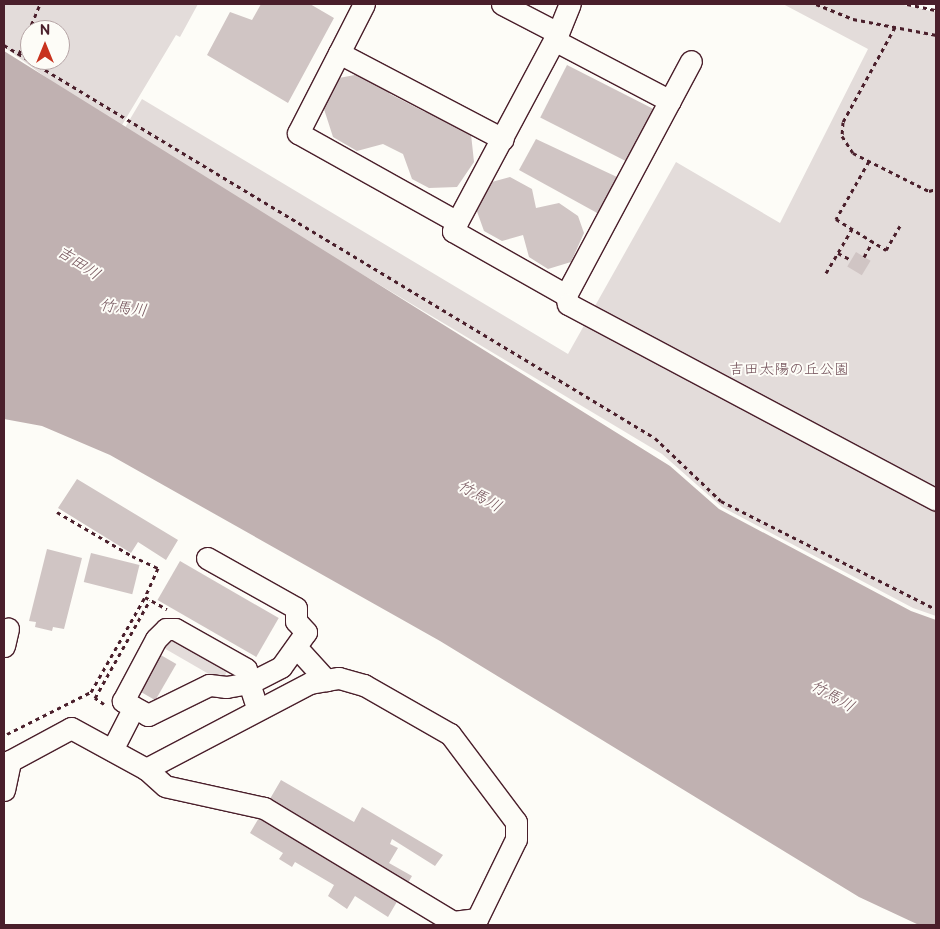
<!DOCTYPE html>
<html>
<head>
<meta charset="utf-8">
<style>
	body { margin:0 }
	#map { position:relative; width:940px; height:929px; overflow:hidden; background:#fdfcf7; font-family:"Balsamiq Sans","Klee One",sans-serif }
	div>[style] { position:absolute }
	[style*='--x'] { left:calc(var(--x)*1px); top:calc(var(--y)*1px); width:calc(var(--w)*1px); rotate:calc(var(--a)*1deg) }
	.green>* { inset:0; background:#e3dcda; transform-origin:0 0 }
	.water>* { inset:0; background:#c0b1b1 }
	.building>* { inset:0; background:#d0c5c4; transform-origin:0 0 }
	.path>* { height:3px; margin-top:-1.5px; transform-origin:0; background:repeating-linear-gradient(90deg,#4a1f2b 0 4px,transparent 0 8px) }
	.roads { filter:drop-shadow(1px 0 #4a1f2b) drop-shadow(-1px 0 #4a1f2b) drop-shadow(0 1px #4a1f2b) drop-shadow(0 -1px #4a1f2b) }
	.minor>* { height:21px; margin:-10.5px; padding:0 10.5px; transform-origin:10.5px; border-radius:10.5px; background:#fdfcf7 }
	span { translate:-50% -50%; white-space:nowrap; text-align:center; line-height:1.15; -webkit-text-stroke:4px #fdfcf7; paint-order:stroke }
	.park-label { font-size:15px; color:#704e57 }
	.water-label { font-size:16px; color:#73525a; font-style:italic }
	.frame { position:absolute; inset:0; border:5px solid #4a1f2b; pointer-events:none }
	.north { position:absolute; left:20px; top:20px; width:50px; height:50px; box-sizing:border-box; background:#fdfcf7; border:1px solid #b5a4a5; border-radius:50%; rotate:0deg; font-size:14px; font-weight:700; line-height:20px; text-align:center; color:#4a1f2b }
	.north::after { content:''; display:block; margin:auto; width:18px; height:22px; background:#c8321e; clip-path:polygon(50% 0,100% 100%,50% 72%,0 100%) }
</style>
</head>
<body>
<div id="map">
	<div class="green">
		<i style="clip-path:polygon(evenodd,4px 4px,198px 4px,180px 37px,176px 35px,119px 130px,4px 47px,4px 4px,30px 30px,60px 30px,60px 60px,30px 60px,30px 30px)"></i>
		<i style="clip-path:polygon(783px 4px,899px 4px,936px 12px,936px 616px,913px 608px,722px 507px,662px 454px,123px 131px,142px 99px,568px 354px,676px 162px,780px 223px,868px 49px)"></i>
		<i style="left:169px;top:636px;width:68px;height:13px;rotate:30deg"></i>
	</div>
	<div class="water">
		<i style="clip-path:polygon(4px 51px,670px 466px,719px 509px,911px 611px,936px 620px,936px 925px,919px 925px,859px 897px,440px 641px,110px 455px,42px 426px,4px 419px)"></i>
	</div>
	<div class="building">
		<i style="clip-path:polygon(261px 4px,310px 4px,334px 18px,288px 103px,207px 55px,230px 12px,252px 20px)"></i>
		<i style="left:567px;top:65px;width:97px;height:59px;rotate:27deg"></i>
		<i style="clip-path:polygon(360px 74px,384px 82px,390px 94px,425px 112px,442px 112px,465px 124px,471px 134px,474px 162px,457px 187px,429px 188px,412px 179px,403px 154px,383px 144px,357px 151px,333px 137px,323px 106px,339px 78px)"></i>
		<i style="clip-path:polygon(536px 139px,617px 177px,599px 214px,519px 170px)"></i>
		<i style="clip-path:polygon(510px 177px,532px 189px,536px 208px,559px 203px,578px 216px,584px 233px,571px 262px,548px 269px,529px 257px,523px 235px,502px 241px,484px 231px,475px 206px,488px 183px)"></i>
		<i style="left:856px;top:252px;width:17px;height:17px;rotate:31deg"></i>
		<i style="clip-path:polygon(77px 479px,178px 540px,166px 560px,138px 542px,131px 553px,58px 508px)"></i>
		<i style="clip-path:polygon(47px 549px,82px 558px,64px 629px,53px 627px,52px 631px,35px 627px,36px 622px,29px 621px)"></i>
		<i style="left:91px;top:553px;width:50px;height:30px;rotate:14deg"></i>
		<i style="left:180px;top:561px;width:114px;height:45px;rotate:30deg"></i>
		<i style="left:159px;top:654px;width:20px;height:42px;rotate:30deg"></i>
		<i style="clip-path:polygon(281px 780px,354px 822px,362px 807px,443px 855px,435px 866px,392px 839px,390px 844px,398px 848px,389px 863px,412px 876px,388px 917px,355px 896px,347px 909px,328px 896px,334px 885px,295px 862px,292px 867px,279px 859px,283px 853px,250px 833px)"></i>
	</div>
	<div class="path">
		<i style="--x:816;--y:4;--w:40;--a:22"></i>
		<i style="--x:853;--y:19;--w:85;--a:10.9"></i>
		<i style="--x:907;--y:4;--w:30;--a:12"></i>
		<i style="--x:895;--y:27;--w:108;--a:118.7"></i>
		<i style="--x:843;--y:122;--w:14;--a:94"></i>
		<i style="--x:842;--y:136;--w:20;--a:57"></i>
		<i style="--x:853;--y:153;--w:85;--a:26.6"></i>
		<i style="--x:929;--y:191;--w:7;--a:-16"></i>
		<i style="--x:4;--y:45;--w:760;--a:31.12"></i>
		<i style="--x:655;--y:438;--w:91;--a:43.7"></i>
		<i style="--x:721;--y:501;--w:241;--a:26.7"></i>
		<i style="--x:19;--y:54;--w:54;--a:-67.2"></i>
		<i style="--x:869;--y:161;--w:67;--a:119.6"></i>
		<i style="--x:836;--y:219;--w:59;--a:31.8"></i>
		<i style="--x:886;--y:250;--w:28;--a:-60"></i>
		<i style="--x:838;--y:253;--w:15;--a:28"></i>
		<i style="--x:864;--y:257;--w:18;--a:-61"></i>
		<i style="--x:826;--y:273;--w:51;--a:-59.4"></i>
		<i style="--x:57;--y:512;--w:87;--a:30.4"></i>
		<i style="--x:132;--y:556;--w:29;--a:25"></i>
		<i style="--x:158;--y:568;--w:32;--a:114"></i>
		<i style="--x:145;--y:597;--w:25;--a:29"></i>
		<i style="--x:104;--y:704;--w:11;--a:-146"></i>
		<i style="--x:95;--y:698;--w:112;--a:-60.7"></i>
		<i style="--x:7;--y:734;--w:94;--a:-26.6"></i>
		<i style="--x:91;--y:692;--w:109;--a:-60.4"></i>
	</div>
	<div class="roads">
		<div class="minor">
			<i style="--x:364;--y:4;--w:55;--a:117"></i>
			<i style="--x:339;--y:53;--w:185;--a:27.7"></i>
			<i style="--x:502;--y:4;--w:63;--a:27.4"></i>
			<i style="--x:558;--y:33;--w:31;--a:-68"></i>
			<i style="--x:554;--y:40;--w:131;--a:27.7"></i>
			<i style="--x:339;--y:53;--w:90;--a:117.1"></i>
			<i style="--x:298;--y:133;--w:182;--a:29.2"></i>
			<i style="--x:457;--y:222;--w:214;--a:-61.9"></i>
			<i style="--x:457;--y:222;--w:10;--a:114"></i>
			<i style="--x:453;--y:231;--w:130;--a:29.5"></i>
			<i style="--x:566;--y:295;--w:265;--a:-61.9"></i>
			<i style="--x:566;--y:295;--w:9;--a:77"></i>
			<i style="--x:568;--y:304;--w:417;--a:28"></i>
			<i style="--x:207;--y:558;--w:102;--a:29.3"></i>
			<i style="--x:296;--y:608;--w:13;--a:90"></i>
			<i style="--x:296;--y:621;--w:15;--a:48"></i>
			<i style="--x:306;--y:632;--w:43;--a:125.5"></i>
			<i style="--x:281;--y:667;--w:36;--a:153"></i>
			<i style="--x:249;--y:683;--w:23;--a:170"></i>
			<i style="--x:226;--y:687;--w:17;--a:-173"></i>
			<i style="--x:209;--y:685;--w:68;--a:153.8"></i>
			<i style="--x:148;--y:715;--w:29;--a:-151"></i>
			<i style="--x:123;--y:701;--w:70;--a:-62"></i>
			<i style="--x:156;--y:639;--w:14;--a:-45"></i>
			<i style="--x:166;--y:629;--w:9;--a:0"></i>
			<i style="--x:175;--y:629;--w:81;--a:29.4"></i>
			<i style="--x:246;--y:669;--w:14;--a:78"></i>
			<i style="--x:249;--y:683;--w:28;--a:72"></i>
			<i style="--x:4;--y:646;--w:18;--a:-77"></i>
			<i style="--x:296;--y:647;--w:45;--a:47.7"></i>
			<i style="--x:112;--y:750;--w:48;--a:-62.9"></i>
			<i style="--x:4;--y:790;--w:30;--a:-78"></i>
			<i style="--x:10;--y:761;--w:69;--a:-28.4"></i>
			<i style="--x:71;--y:728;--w:85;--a:28.7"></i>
			<i style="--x:146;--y:769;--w:185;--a:-27.7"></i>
			<i style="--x:310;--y:683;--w:29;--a:-10"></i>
			<i style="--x:339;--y:678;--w:26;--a:16"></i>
			<i style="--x:364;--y:685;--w:99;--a:29.7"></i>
			<i style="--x:450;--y:734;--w:110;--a:53.1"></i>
			<i style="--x:516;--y:822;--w:17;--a:90"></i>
			<i style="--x:516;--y:839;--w:89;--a:116"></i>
			<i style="--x:477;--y:919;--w:24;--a:173"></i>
			<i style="--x:453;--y:922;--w:221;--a:-148.9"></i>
			<i style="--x:264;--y:808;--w:101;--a:-167.5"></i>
			<i style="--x:165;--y:786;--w:25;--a:-138"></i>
		</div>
	</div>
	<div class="park-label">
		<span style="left:789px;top:370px">吉田太陽の丘公園</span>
	</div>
	<div class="water-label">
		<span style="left:78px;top:264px;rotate:33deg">吉田川</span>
		<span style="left:123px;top:309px;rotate:7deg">竹馬川</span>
		<span style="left:479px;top:497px;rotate:30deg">竹馬川</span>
		<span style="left:832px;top:697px;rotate:30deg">竹馬川</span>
	</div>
	<div class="frame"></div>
	<div class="north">N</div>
</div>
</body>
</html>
